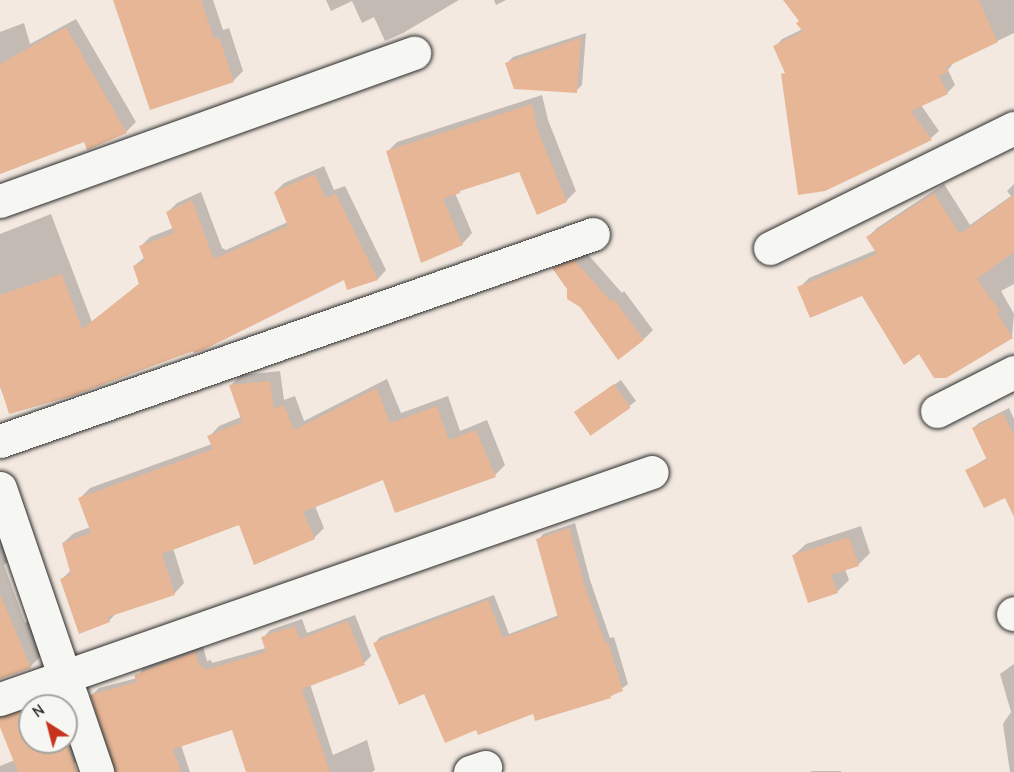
<!DOCTYPE html>
<html>
<head>
<meta charset="utf-8">
<style>
  body { margin:0 }
  #map { position:relative; width:1014px; height:772px; overflow:hidden; background:#f3e9e0; font-family:"Comic Neue",sans-serif }
  div>[style] { position:absolute }
  [style*='--x'] { left:calc(var(--x)*1px); top:calc(var(--y)*1px); width:calc(var(--w)*1px); rotate:calc(var(--a)*1deg) }
  .shadow>* { inset:0; background:#0003; transform-origin:0 0 }
  .building>* { inset:0; background:#e6b696; transform-origin:0 0 }
  .roads { filter:drop-shadow(0 0 2px #2b2b2b) drop-shadow(0 0 2px #2b2b2b) }
  .minor>* { height:33px; margin:-16.5px; padding:0 16.5px; transform-origin:16.5px; border-radius:16.5px; background:#f6f6f2 }
  span { translate:-50% -50%; white-space:nowrap; text-align:center; line-height:1.15; -webkit-text-stroke:4.5px #f6f6f2; paint-order:stroke }
  .north { position:absolute; left:18px; top:694px; width:60px; height:60px; box-sizing:border-box; background:#f6f6f2; border:2px solid #a5a5a2; border-radius:50%; rotate:324deg; font-size:16px; font-weight:700; line-height:24px; text-align:center; color:#2b2b2b }
  .north::after { content:''; display:block; margin:auto; width:21px; height:27px; background:#c8321e; clip-path:polygon(50% 0,100% 100%,50% 72%,0 100%) }
</style>
</head>
<body>
<div id="map">
  <div class="shadow">
    <i style="clip-path:polygon(114px 0,213px 0,223px 30px,229px 28px,243px 71px,233px 81px)"></i>
    <i style="clip-path:polygon(326px 0,459px 0,403px 33px,385px 41px,374px 17px,362px 23px,352px 1px,331px 11px)"></i>
    <i style="clip-path:polygon(494px 0,506px 0,496px 5px)"></i>
    <i style="clip-path:polygon(797px 0,1014px 0,1014px 33px,954px 62px,948px 70px,955px 85px,947px 93px,921px 105px,939px 131px,931px 138px,825px 189px,783px 75px,786px 72px,775px 47px,782px 39px,803px 29px)"></i>
    <i style="clip-path:polygon(76px 19px,136px 122px,126px 132px,85px 140px,0 174px,0 32px,24px 23px,30px 44px)"></i>
    <i style="clip-path:polygon(586px 33px,582px 85px,576px 91px,507px 63px,513px 57px)"></i>
    <i style="clip-path:polygon(542px 95px,548px 120px,576px 191px,566px 201px,520px 170px,463px 188px,455px 193px,472px 233px,463px 243px,422px 261px,387px 152px,397px 142px)"></i>
    <i style="clip-path:polygon(324px 166px,334px 190px,345px 186px,386px 270px,378px 279px,348px 288px,345px 278px,202px 349px,155px 362px,10px 413px,0 387px,0 234px,51px 214px,92px 322px,140px 283px,134px 266px,145px 257px,141px 246px,150px 237px,173px 228px,168px 212px,177px 203px,201px 192px,222px 248px,226px 250px,288px 222px,275px 192px,284px 183px)"></i>
    <i style="clip-path:polygon(944px 184px,970px 225px,1011px 196px,1007px 191px,1014px 184px,1014px 284px,1001px 291px,1014px 314px,1012px 337px,920px 352px,862px 294px,799px 288px,809px 278px,876px 250px,868px 237px,877px 228px)"></i>
    <i style="clip-path:polygon(585px 251px,622px 293px,624px 291px,653px 330px,644px 339px,569px 289px,554px 268px,564px 259px)"></i>
    <i style="clip-path:polygon(280px 371px,284px 400px,295px 396px,304px 421px,387px 379px,401px 413px,448px 396px,460px 431px,487px 420px,505px 465px,495px 475px,384px 478px,315px 506px,324px 528px,314px 538px,240px 523px,173px 548px,184px 583px,174px 594px,117px 612px,109px 621px,61px 580px,71px 570px,63px 543px,74px 533px,91px 527px,80px 498px,90px 488px,212px 444px,209px 437px,219px 426px,241px 417px,231px 385px,241px 375px)"></i>
    <i style="clip-path:polygon(621px 380px,636px 401px,592px 434px,582px 407px)"></i>
    <i style="clip-path:polygon(1009px 408px,1014px 419px,1014px 492px,967px 470px,987px 458px,973px 428px,979px 423px)"></i>
    <i style="clip-path:polygon(575px 523px,590px 580px,610px 638px,614px 637px,628px 684px,610px 697px,534px 712px,477px 728px,424px 692px,375px 643px,380px 637px,494px 595px,509px 634px,559px 615px,538px 540px,543px 534px)"></i>
    <i style="clip-path:polygon(861px 526px,870px 553px,858px 565px,845px 569px,849px 580px,837px 592px,794px 555px,806px 544px)"></i>
    <i style="clip-path:polygon(0 538px,8px 561px,4px 565px,25px 623px,31px 620px,44px 653px,30px 667px,0 676px)"></i>
    <i style="clip-path:polygon(355px 615px,371px 656px,364px 663px,310px 684px,333px 755px,367px 740px,375px 770px,372px 772px,248px 772px,233px 728px,181px 745px,190px 772px,123px 772px,92px 695px,99px 688px,137px 678px,143px 668px,203px 646px,207px 661px,211px 660px,212px 663px,266px 648px,263px 638px,270px 630px,302px 619px,307px 633px)"></i>
    <i style="clip-path:polygon(1014px 664px,1014px 772px,1010px 772px,1003px 724px,1011px 712px,1000px 674px)"></i>
    <i style="clip-path:polygon(51px 698px,52px 702px,60px 700px,62px 706px,30px 706px,30px 742px,66px 742px,66px 718px,80px 757px,67px 772px,0 772px,0 766px,15px 760px,15px 715px,21px 709px)"></i>
    <i style="left:811px;top:771px;width:30px;height:1px"></i>
  </div>
  <div class="building">
    <i style="clip-path:polygon(113px 0,201px 0,214px 39px,219px 37px,234px 82px,150px 110px)"></i>
    <i style="clip-path:polygon(783px 0,979px 0,998px 42px,946px 67px,948px 72px,939px 76px,948px 94px,911px 111px,932px 140px,825px 191px,798px 195px,781px 74px,785px 73px,773px 46px,803px 32px,796px 23px,799px 21px)"></i>
    <i style="clip-path:polygon(66px 27px,127px 133px,87px 150px,84px 142px,0 174px,0 64px)"></i>
    <i style="clip-path:polygon(581px 38px,577px 93px,514px 89px,505px 63px)"></i>
    <i style="clip-path:polygon(532px 104px,538px 131px,567px 202px,537px 215px,519px 172px,460px 191px,460px 193px,443px 199px,463px 245px,421px 263px,386px 151px)"></i>
    <i style="clip-path:polygon(315px 174px,325px 198px,336px 194px,378px 280px,347px 290px,344px 280px,203px 350px,194px 353px,193px 351px,72px 396px,9px 414px,0 385px,0 295px,62px 274px,82px 329px,139px 284px,133px 266px,145px 261px,139px 246px,174px 233px,166px 212px,192px 200px,213px 257px,216px 258px,288px 226px,274px 192px)"></i>
    <i style="clip-path:polygon(934px 193px,960px 234px,1014px 195px,1014px 252px,977px 279px,1000px 311px,997px 313px,1013px 338px,946px 378px,934px 378px,919px 354px,904px 365px,862px 296px,810px 318px,797px 287px,877px 254px,866px 237px)"></i>
    <i style="clip-path:polygon(574px 260px,611px 301px,614px 299px,644px 340px,618px 360px,580px 307px,567px 299px,567px 289px,552px 268px)"></i>
    <i style="clip-path:polygon(270px 381px,274px 409px,284px 405px,294px 430px,377px 388px,390px 423px,437px 406px,449px 440px,476px 430px,496px 477px,395px 513px,383px 480px,303px 512px,315px 539px,254px 565px,239px 525px,162px 554px,175px 595px,108px 617px,110px 622px,79px 634px,60px 579px,71px 575px,62px 543px,91px 533px,78px 498px,213px 449px,207px 436px,242px 422px,229px 385px)"></i>
    <i style="left:614px;top:384px;width:29px;height:49px;rotate:55deg"></i>
    <i style="clip-path:polygon(1003px 413px,1014px 436px,1014px 517px,1005px 498px,984px 508px,965px 470px,987px 460px,972px 428px)"></i>
    <i style="clip-path:polygon(569px 528px,585px 587px,605px 643px,608px 642px,623px 691px,610px 696px,611px 698px,535px 721px,533px 714px,478px 735px,476px 730px,445px 743px,424px 694px,399px 705px,373px 643px,488px 600px,503px 638px,558px 618px,536px 539px)"></i>
    <i style="clip-path:polygon(849px 537px,859px 566px,831px 575px,838px 593px,808px 603px,792px 555px)"></i>
    <i style="clip-path:polygon(0 594px,31px 668px,0 679px)"></i>
    <i style="clip-path:polygon(348px 621px,365px 665px,302px 689px,330px 772px,246px 772px,232px 730px,173px 749px,181px 772px,115px 772px,90px 695px,137px 682px,134px 675px,195px 652px,200px 667px,204px 666px,205px 670px,266px 652px,261px 637px,295px 626px,300px 639px)"></i>
    <i style="clip-path:polygon(30px 708px,30px 742px,66px 742px,66px 739px,77px 772px,18px 772px,0 727px,0 717px)"></i>
  </div>
  <div class="roads">
    <div class="minor">
      <i style="--x:0;--y:201;--w:440;--a:-19.7"></i>
      <i style="--x:770;--y:248;--w:272;--a:-26.2"></i>
      <i style="--x:937;--y:411;--w:86;--a:-26.9"></i>
      <i style="--x:0;--y:441;--w:628;--a:-19.24"></i>
      <i style="--x:0;--y:488;--w:300;--a:71.1"></i>
      <i style="--x:1013;--y:614;--w:1;--a:-45"></i>
      <i style="--x:0;--y:699;--w:690;--a:-19.2"></i>
      <i style="--x:470;--y:772;--w:16;--a:-18"></i>
    </div>
  </div>
  <div class="north">N</div>
</div>
</body>
</html>
